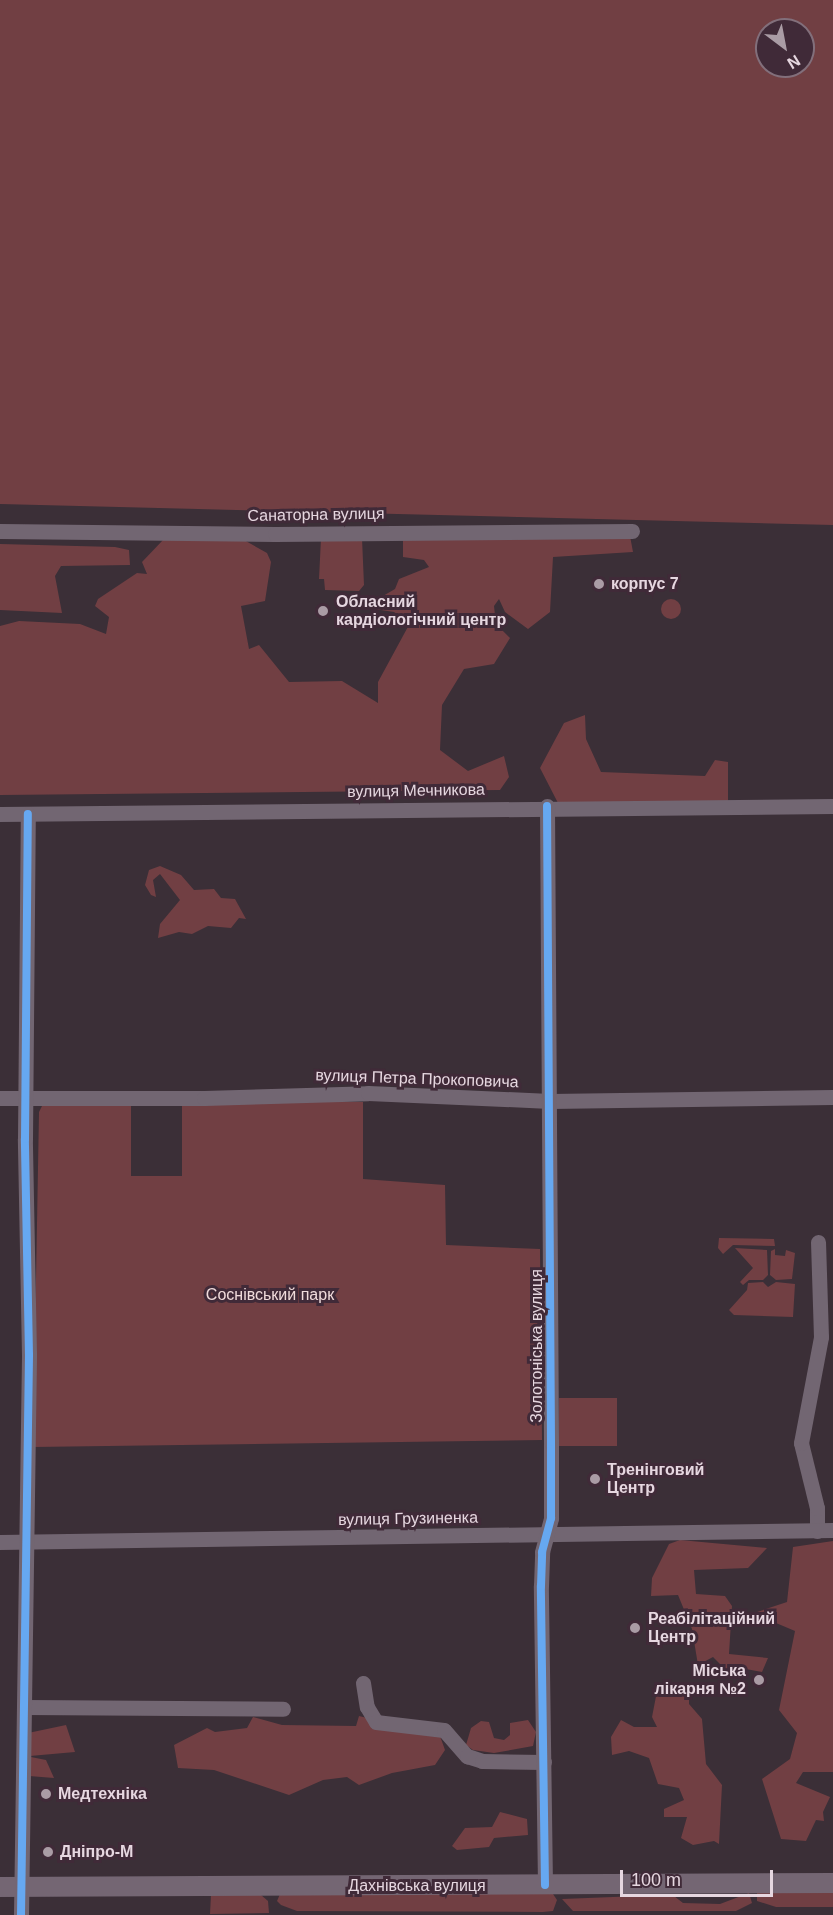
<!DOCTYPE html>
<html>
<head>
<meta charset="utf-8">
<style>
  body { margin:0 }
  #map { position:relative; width:833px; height:1915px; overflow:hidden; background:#3b2f37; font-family:Helvetica,sans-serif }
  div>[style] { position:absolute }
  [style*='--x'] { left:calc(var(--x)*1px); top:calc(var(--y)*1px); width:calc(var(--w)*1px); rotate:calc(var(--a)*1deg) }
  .green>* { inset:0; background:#713f43; transform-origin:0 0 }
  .round { border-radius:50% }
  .minor>* { height:15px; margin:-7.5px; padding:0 7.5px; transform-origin:7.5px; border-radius:7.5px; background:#726672 }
  .major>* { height:20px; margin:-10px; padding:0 10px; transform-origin:10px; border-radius:10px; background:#746673 }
  .cycleway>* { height:8px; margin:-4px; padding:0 4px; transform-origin:4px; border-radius:4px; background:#66a8f1 }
  .dots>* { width:16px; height:16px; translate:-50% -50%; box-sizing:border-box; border:3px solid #402a38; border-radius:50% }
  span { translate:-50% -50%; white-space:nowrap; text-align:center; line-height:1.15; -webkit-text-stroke:6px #402a38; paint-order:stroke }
  .street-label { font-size:16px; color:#e6d7e0 }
  .poi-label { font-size:16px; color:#e6d7e0; font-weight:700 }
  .left { translate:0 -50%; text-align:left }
  .right { translate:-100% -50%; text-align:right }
  .park-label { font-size:16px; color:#f0dbdb }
  .north { position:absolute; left:755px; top:18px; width:60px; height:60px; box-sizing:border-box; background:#402a38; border:2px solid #826f7b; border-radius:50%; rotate:148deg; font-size:16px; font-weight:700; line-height:24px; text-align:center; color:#e6d7e0 }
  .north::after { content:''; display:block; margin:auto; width:21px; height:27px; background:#aa9ca5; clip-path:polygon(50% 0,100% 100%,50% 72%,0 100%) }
  .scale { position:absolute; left:620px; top:1870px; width:153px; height:27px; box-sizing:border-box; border:3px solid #e6d7e0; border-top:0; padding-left:8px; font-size:18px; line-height:21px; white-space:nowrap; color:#e6d7e0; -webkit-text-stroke:4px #402a38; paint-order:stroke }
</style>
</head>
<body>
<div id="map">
  <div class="green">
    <i style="clip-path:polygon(evenodd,0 0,833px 0,833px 525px,0 504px,0 0,767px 30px,803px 30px,803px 66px,767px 66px,767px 30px)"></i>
    <i style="clip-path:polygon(630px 536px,633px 552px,553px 557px,550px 612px,528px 629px,505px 612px,499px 599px,494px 606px,496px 624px,510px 638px,494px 664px,464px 669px,442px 705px,440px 750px,468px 771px,504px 756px,509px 777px,500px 790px,0 795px,0 626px,19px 621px,80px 624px,106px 634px,109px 617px,95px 606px,98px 599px,137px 573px,147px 574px,142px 562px,163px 540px,244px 540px,267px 553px,271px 562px,265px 601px,241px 606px,249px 649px,259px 645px,289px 682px,342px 681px,378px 703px,378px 682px,410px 623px,394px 612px,374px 609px,376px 600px,395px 589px,399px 579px,429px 567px,424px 560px,403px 557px,403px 538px)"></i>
    <i style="clip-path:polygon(321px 538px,362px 538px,364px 585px,359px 591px,325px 590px,324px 579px,319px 579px)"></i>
    <i style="clip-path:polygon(0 544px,115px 547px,129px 550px,130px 565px,61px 566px,55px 576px,62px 613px,0 610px)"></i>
    <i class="round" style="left:661px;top:599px;width:20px;height:20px"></i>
    <i style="clip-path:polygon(585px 715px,586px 739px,601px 772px,705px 776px,715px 760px,728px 762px,728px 804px,558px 803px,540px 768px,564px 723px)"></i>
    <i style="clip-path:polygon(160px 866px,181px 875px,194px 890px,214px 889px,221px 898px,235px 899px,246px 919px,239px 918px,231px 928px,208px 926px,192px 934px,179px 932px,158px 938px,160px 924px,180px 900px,160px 874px,153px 880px,156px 897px,151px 895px,145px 885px,149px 870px)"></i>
    <i style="clip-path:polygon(182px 1100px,363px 1102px,363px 1179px,445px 1185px,446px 1245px,540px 1249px,542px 1440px,33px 1447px,39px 1112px,43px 1104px,131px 1101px,131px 1176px,182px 1176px)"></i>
    <i style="clip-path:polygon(719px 1238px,774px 1239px,775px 1246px,733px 1245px,723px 1254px,718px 1248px)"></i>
    <i style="clip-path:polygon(735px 1248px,767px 1250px,768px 1275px,763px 1280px,749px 1280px,743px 1285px,740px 1282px,753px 1268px)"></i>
    <i style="clip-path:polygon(775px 1249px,775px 1255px,785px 1256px,786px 1250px,795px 1253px,792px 1279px,776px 1280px,770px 1275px,771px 1251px)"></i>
    <i style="clip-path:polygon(763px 1282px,768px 1287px,776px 1282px,795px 1284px,793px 1317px,734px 1315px,729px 1310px,747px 1290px,748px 1283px)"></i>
    <i style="left:559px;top:1398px;width:58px;height:48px"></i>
    <i style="clip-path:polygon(680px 1540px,767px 1548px,748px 1568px,694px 1570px,696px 1594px,725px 1596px,732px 1606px,729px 1654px,768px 1658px,762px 1672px,735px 1667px,725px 1669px,713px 1657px,698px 1665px,692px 1629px,678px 1595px,651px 1596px,652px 1578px,669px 1544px)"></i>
    <i style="clip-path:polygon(833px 1541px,833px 1772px,803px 1772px,796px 1783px,830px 1797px,823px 1812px,824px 1821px,816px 1820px,806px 1841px,781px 1839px,762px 1779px,790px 1759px,797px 1733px,779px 1710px,795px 1631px,776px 1623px,736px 1619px,787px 1602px,793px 1547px)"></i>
    <i style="clip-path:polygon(679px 1683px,689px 1690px,689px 1704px,702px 1719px,706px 1764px,722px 1785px,719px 1844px,714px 1841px,693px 1845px,681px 1838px,687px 1817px,664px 1817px,664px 1809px,684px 1800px,679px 1788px,658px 1784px,649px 1758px,629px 1751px,612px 1755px,611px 1737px,621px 1720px,634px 1727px,657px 1727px,652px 1717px,658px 1686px)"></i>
    <i style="clip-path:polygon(359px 1716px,440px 1736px,445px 1750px,435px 1765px,392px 1773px,359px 1785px,347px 1777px,323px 1780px,289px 1795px,214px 1770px,178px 1768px,174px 1745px,207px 1728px,215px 1732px,247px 1728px,253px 1717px,282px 1725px,356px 1726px)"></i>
    <i style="clip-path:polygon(528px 1720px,536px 1732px,533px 1746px,494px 1753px,473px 1750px,466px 1745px,471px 1728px,481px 1721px,489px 1722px,494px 1738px,504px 1740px,510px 1735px,510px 1723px)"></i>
    <i style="clip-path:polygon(66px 1725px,75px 1752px,30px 1756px,28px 1733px)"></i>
    <i style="clip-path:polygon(31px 1757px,46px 1760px,54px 1778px,29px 1776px)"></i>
    <i style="clip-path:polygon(500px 1812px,527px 1819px,528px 1835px,494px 1838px,489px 1847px,457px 1850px,452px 1846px,465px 1828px,492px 1827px)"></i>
    <i style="clip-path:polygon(833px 1891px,833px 1907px,776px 1907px,757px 1901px,757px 1892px)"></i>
    <i style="clip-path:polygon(749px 1893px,752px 1903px,736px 1911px,573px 1911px,562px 1899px,664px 1895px,674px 1896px,683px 1903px,720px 1904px)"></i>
    <i style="clip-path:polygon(280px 1894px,553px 1894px,557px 1900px,553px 1911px,543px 1912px,297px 1911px,281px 1905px,277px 1901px)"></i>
    <i style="clip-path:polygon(211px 1895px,261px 1895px,268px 1901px,269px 1913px,210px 1914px)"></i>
  </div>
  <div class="minor">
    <i style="--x:0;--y:531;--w:275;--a:0.6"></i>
    <i style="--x:275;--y:534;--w:357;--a:-0.5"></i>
    <i style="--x:0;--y:814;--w:833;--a:-0.55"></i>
    <i style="--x:0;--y:1098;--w:204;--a:0"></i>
    <i style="--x:204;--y:1098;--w:164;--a:-1.7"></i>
    <i style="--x:368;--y:1093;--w:182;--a:2.5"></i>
    <i style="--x:550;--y:1101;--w:283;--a:-0.8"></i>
    <i style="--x:817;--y:1531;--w:23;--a:-90"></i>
    <i style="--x:817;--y:1508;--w:67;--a:-103.8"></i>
    <i style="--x:801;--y:1443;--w:108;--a:-79.3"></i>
    <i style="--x:821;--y:1337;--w:95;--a:-91.8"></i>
    <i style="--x:0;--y:1542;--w:833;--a:-0.83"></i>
    <i style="--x:363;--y:1683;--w:24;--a:81"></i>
    <i style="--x:367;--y:1707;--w:17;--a:59"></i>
    <i style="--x:376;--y:1722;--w:68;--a:6.7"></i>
    <i style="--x:444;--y:1730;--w:35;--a:49"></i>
    <i style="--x:467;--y:1756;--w:16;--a:18"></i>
    <i style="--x:482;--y:1761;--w:62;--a:0.9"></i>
    <i style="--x:24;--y:1707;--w:259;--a:0.4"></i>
    <i style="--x:545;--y:1885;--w:299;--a:-90.8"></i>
    <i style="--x:541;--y:1586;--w:34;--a:-88"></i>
    <i style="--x:542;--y:1552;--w:35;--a:-75"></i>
    <i style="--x:551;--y:1518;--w:76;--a:-90"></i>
    <i style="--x:551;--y:1442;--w:636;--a:-90.36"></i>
    <i style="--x:21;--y:1915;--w:560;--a:-89.18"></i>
    <i style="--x:29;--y:1355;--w:216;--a:-91.1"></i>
    <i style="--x:25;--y:1139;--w:325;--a:-89.5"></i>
  </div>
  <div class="major">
    <i style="--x:0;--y:1887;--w:833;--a:-0.28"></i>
  </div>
  <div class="cycleway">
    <i style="--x:545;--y:1885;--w:299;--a:-90.8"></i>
    <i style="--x:541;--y:1586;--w:34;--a:-88"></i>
    <i style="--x:542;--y:1552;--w:35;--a:-75"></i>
    <i style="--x:551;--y:1518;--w:76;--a:-90"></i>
    <i style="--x:551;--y:1442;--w:636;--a:-90.36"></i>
    <i style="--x:21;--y:1915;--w:560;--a:-89.18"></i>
    <i style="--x:29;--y:1355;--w:216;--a:-91.1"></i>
    <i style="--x:25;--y:1139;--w:325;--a:-89.5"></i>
  </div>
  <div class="dots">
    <i style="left:599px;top:584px;background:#aa9ca5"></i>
    <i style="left:323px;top:611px;background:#aa9ca5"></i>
    <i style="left:595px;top:1479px;background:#aa9ca5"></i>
    <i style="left:635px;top:1628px;background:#aa9ca5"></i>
    <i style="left:759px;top:1680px;background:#aa9ca5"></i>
    <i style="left:46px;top:1794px;background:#aa9ca5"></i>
    <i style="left:48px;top:1852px;background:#aa9ca5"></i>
  </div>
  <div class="street-label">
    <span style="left:316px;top:515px;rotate:-1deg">Санаторна вулиця</span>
    <span style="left:416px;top:791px;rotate:-1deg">вулиця Мечникова</span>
    <span style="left:417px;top:1079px;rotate:2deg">вулиця Петра Прокоповича</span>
    <span style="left:537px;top:1346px;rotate:-90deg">Золотоніська вулиця</span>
    <span style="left:408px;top:1519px;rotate:-1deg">вулиця Грузиненка</span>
    <span style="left:417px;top:1886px">Дахнівська вулиця</span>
  </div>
  <div class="poi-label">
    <span class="left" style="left:611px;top:584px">корпус 7</span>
    <span class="left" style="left:336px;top:611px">Обласний<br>кардіологічний центр</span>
    <span class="left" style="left:607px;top:1479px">Тренінговий<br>Центр</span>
    <span class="left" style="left:648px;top:1628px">Реабілітаційний<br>Центр</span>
    <span class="right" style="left:746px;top:1680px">Міська<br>лікарня №2</span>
    <span class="left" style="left:58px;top:1794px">Медтехніка</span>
    <span class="left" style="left:60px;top:1852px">Дніпро-М</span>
  </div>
  <div class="park-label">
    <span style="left:270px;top:1295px">Соснівський парк</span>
  </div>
  <div class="north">N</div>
  <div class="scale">100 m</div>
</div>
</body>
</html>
